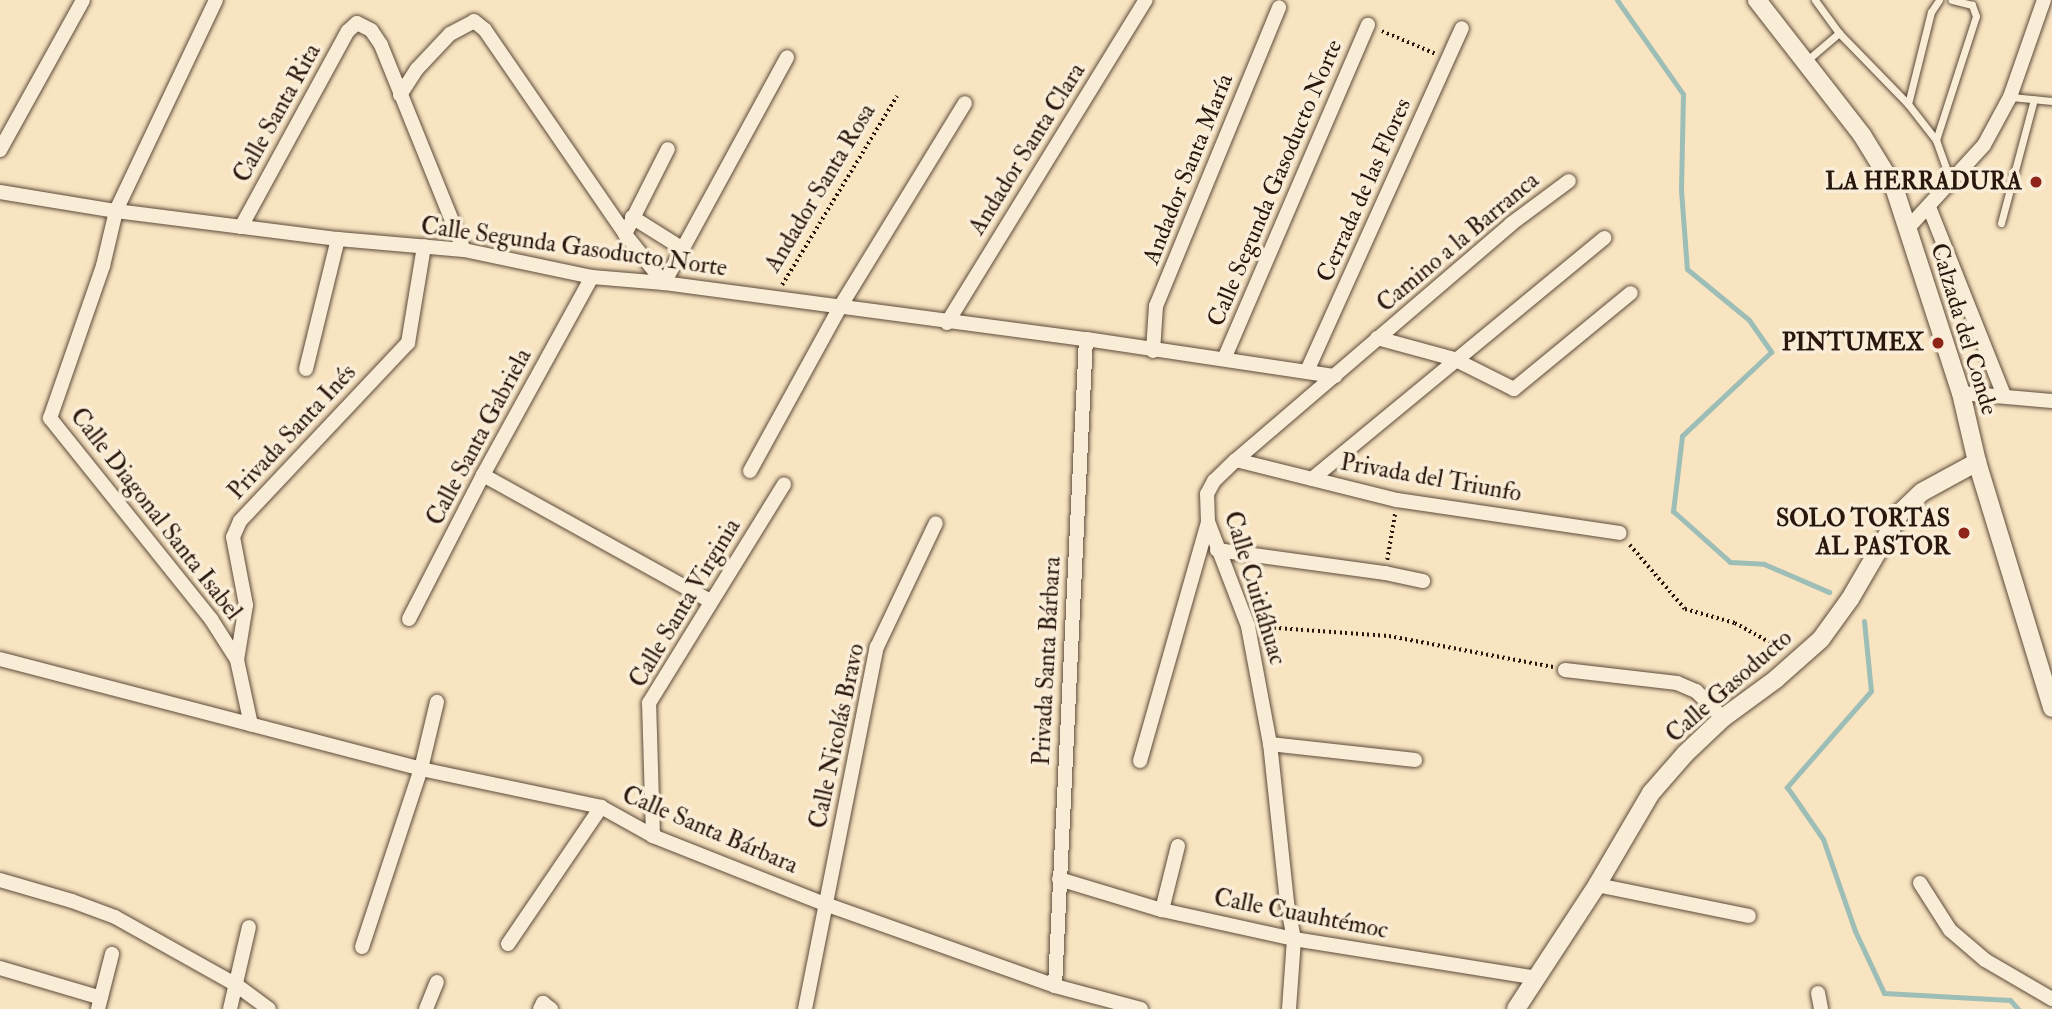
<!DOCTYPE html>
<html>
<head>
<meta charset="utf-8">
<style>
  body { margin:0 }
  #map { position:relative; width:2052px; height:1009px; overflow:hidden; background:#f8e4c1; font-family:"IM FELL Double Pica",serif }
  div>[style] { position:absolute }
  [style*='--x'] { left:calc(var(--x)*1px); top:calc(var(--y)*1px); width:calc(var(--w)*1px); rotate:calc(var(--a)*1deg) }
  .stream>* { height:5px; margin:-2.5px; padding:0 2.5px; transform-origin:2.5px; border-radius:2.5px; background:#9dbeb6 }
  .path>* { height:3.5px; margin-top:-1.75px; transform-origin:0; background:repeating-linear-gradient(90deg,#29160d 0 2px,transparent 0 5.5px) }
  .roads { filter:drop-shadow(0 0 2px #5d4a3a) drop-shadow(0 0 2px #5d4a3a) }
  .service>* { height:7px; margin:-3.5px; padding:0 3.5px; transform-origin:3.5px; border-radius:3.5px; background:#faedd7 }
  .minor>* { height:14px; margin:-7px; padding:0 7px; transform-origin:7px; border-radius:7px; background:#faedd7 }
  .tertiary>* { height:18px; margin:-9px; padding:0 9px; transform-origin:9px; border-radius:9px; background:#faedd7 }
  .dots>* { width:19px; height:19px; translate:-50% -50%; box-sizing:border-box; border:4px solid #faedd7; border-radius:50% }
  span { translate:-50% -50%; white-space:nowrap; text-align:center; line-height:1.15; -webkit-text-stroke:7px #faedd7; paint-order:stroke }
  .street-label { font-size:24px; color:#29160d }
  .poi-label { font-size:24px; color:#29160d; font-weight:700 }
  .right { translate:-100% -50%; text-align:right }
</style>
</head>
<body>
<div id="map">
  <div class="stream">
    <i style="--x:1617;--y:0;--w:115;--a:54.9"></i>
    <i style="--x:1683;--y:94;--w:96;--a:91.2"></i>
    <i style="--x:1681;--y:190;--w:79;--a:85.7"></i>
    <i style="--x:1687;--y:269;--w:80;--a:39.4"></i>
    <i style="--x:1749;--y:320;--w:39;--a:55"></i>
    <i style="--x:1771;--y:352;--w:122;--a:136.7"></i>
    <i style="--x:1682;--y:436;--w:76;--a:96.8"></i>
    <i style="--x:1673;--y:511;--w:76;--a:41.8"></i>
    <i style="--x:1730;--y:562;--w:34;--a:3"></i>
    <i style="--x:1764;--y:564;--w:71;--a:23.3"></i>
    <i style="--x:1864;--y:621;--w:70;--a:84.3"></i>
    <i style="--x:1871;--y:691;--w:128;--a:131.2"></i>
    <i style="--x:1787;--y:787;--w:63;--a:55.3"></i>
    <i style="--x:1823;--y:839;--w:97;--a:70.8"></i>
    <i style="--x:1855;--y:931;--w:68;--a:64.9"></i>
    <i style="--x:1884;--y:993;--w:126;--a:3.2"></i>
    <i style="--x:2010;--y:1000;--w:12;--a:48"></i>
  </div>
  <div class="path">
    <i style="--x:1382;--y:31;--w:59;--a:23.1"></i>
    <i style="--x:782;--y:285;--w:221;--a:-58.7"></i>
    <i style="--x:1630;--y:545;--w:84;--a:49.3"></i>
    <i style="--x:1685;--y:609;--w:52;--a:15.6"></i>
    <i style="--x:1735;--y:623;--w:56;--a:28.9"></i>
    <i style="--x:1387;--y:560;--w:48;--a:-80.3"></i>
    <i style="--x:1263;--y:627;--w:126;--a:4.1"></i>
    <i style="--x:1389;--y:636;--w:167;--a:10.7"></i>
  </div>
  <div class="roads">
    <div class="service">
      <i style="--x:1815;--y:0;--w:41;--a:54"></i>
      <i style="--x:1839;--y:33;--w:99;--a:45.8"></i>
      <i style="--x:1908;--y:104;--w:46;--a:52.1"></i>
      <i style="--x:1936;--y:140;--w:45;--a:70.3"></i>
      <i style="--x:1805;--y:62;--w:45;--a:-40.5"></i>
      <i style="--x:2011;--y:97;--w:41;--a:5.6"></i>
      <i style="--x:1908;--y:104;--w:95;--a:-76"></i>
      <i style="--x:1931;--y:12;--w:14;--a:-56"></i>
      <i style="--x:1936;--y:140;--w:130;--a:-72.1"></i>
      <i style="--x:1976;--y:16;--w:12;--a:-110"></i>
      <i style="--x:1972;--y:5;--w:21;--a:-166"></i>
      <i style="--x:2001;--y:223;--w:128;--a:-75.1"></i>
    </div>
    <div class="minor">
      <i style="--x:216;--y:0;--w:233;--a:115.4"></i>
      <i style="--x:116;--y:211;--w:57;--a:103.3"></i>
      <i style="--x:103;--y:266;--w:161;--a:109.2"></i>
      <i style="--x:50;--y:418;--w:258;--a:51.3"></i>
      <i style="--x:211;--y:619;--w:49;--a:57.6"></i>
      <i style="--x:237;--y:660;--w:66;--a:77.8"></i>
      <i style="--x:400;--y:95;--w:31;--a:-57"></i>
      <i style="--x:417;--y:69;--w:48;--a:-46.7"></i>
      <i style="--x:450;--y:34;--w:27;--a:-28"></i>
      <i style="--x:474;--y:21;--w:14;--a:39"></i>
      <i style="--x:485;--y:30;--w:247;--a:55.5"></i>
      <i style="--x:625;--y:234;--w:63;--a:51.5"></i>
      <i style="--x:664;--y:283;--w:257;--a:-61.4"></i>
      <i style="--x:0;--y:150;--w:171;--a:-61"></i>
      <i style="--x:0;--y:192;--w:118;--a:9.3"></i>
      <i style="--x:116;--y:211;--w:224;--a:7.2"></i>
      <i style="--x:338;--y:239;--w:126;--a:5"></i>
      <i style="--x:464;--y:250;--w:131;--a:11.9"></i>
      <i style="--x:592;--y:277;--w:72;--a:4.8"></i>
      <i style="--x:664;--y:283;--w:426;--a:7.6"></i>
      <i style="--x:1086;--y:339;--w:252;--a:8.5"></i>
      <i style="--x:1929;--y:207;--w:202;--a:68.3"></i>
      <i style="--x:632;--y:217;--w:60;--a:32.1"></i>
      <i style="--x:241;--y:227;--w:223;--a:-61.4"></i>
      <i style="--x:348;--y:31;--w:12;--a:-42"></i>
      <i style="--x:357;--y:23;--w:16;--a:27"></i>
      <i style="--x:371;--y:30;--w:18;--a:56"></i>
      <i style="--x:381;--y:45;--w:221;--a:68"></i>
      <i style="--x:1907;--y:229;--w:114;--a:-47.5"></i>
      <i style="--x:1984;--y:145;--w:55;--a:-61.6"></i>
      <i style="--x:2010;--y:97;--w:103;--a:-70.7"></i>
      <i style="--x:625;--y:234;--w:95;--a:-63.2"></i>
      <i style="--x:947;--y:323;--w:379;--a:-58.4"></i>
      <i style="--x:1377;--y:338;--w:80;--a:15.3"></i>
      <i style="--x:1454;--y:359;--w:67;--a:26.6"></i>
      <i style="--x:1514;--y:389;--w:151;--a:-39.4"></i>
      <i style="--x:1153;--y:351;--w:45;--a:-86.2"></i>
      <i style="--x:1156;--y:306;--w:323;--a:-67.6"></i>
      <i style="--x:1224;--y:359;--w:364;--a:-66.7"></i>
      <i style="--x:306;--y:369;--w:134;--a:-76.2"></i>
      <i style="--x:1307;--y:371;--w:376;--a:-65.7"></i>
      <i style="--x:1961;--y:393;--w:91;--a:5"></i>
      <i style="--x:1236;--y:460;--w:166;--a:14"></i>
      <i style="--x:1397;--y:500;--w:225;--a:8.4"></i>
      <i style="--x:750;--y:471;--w:187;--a:-61.2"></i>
      <i style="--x:840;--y:307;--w:239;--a:-58.5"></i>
      <i style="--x:483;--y:475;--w:260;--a:29"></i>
      <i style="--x:1312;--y:479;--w:379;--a:-39.5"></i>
      <i style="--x:1217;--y:550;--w:170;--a:7.8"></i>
      <i style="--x:1385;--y:573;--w:39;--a:12"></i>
      <i style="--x:409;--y:619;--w:162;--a:-62.8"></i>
      <i style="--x:483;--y:475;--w:226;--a:-61.2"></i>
      <i style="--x:0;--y:659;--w:435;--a:14.6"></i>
      <i style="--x:421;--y:769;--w:184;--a:11.9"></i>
      <i style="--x:601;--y:807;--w:60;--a:29.1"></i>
      <i style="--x:653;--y:836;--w:185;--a:21.6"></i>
      <i style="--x:825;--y:904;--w:244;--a:19.6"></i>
      <i style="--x:1055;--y:986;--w:89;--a:15"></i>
      <i style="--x:237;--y:660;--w:56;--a:-80.7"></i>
      <i style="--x:246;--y:605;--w:69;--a:-100.8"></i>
      <i style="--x:233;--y:537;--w:17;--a:-66"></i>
      <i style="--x:240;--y:521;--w:245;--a:-46.7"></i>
      <i style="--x:408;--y:343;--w:98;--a:-80.6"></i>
      <i style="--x:1565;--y:670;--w:113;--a:6.6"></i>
      <i style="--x:1677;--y:683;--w:21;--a:23"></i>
      <i style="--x:1696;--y:691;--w:38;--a:45"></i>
      <i style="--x:1270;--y:744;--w:146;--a:6.3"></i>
      <i style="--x:1140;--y:761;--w:248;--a:-74.1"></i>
      <i style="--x:653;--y:836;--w:133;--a:-91.7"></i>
      <i style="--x:649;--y:703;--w:257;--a:-58.3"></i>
      <i style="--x:1059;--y:879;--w:108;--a:16.8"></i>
      <i style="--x:1162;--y:910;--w:135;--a:12.4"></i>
      <i style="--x:1294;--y:939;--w:246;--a:9.1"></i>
      <i style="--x:0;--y:880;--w:75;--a:16.3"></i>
      <i style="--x:72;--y:901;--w:46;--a:20.4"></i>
      <i style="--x:115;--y:917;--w:137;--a:29.2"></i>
      <i style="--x:235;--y:984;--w:42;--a:36.3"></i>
      <i style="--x:1920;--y:883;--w:56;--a:57.4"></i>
      <i style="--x:1950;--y:930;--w:46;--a:40.6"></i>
      <i style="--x:1985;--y:960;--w:78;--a:30.2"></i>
      <i style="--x:1597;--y:885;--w:155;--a:11.5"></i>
      <i style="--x:1162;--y:910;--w:66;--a:-76"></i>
      <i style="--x:508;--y:944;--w:166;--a:-55.8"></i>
      <i style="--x:362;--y:947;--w:188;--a:-71.7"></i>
      <i style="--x:421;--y:769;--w:69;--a:-76.6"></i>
      <i style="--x:0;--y:968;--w:105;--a:16.5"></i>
      <i style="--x:1055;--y:986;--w:648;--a:-87.26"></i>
      <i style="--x:1818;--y:993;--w:16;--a:79"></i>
      <i style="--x:98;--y:1009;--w:57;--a:-75.7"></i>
      <i style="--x:230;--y:1009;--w:84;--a:-77"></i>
      <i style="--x:426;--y:1009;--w:29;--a:-68"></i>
      <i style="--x:540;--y:1009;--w:7;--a:-63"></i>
      <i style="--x:543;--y:1003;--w:10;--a:37"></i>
      <i style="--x:805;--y:1009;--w:369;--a:-78.8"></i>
      <i style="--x:877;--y:647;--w:137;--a:-64.6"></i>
      <i style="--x:1289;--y:1009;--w:70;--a:-85.9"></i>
      <i style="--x:1294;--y:939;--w:38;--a:-101"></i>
      <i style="--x:1287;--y:902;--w:159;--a:-96.1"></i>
      <i style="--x:1270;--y:744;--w:120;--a:-100.6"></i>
      <i style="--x:1248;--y:626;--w:111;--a:-111"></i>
      <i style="--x:1208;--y:522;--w:28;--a:-92"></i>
      <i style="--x:1207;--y:494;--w:15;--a:-62"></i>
      <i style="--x:1214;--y:481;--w:30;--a:-44"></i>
      <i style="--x:1236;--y:460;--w:362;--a:-40.6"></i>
      <i style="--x:1511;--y:224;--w:72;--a:-36.6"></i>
    </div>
    <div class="tertiary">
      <i style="--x:1757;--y:0;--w:171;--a:52.1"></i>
      <i style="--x:1862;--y:135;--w:61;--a:58.4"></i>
      <i style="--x:1894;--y:187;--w:217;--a:72"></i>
      <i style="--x:1961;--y:393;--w:71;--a:76.9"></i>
      <i style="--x:1977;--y:462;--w:257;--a:73"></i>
      <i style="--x:1516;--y:1009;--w:148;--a:-56.8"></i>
      <i style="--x:1597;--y:885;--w:107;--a:-59.6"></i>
      <i style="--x:1651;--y:793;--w:52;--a:-48.9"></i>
      <i style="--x:1685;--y:754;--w:52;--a:-43.5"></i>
      <i style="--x:1723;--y:718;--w:66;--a:-36.3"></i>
      <i style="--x:1776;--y:679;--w:60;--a:-41.6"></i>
      <i style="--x:1821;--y:639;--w:49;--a:-54.1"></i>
      <i style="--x:1850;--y:599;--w:99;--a:-59.8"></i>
      <i style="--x:1900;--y:513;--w:30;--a:-44"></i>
      <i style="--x:1922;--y:492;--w:63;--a:-28.6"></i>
    </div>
  </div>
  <div class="dots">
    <i style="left:2036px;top:182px;background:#8f2418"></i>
    <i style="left:1938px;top:343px;background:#8f2418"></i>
    <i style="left:1964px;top:533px;background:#8f2418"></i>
  </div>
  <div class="street-label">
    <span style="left:277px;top:113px;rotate:-61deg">Calle Santa Rita</span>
    <span style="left:1027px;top:149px;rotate:-58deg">Andador Santa Clara</span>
    <span style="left:1188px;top:169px;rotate:-68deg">Andador Santa María</span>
    <span style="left:1275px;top:183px;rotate:-67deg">Calle Segunda Gasoducto Norte</span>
    <span style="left:820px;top:188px;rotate:-59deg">Andador Santa Rosa</span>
    <span style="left:1364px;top:190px;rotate:-66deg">Cerrada de las Flores</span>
    <span style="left:1458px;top:242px;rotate:-40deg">Camino a la Barranca</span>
    <span style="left:574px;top:247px;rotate:8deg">Calle Segunda Gasoducto Norte</span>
    <span style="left:1964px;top:329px;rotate:73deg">Calzada del Conde</span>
    <span style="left:292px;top:432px;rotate:-47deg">Privada Santa Inés</span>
    <span style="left:479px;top:437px;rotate:-62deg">Calle Santa Gabriela</span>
    <span style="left:1431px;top:478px;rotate:10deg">Privada del Triunfo</span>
    <span style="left:156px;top:514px;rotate:52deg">Calle Diagonal Santa Isabel</span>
    <span style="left:1255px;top:588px;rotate:73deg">Calle Cuitláhuac</span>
    <span style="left:685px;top:603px;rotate:-59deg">Calle Santa Virginia</span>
    <span style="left:1047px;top:661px;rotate:-87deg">Privada Santa Bárbara</span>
    <span style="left:1729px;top:686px;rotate:-41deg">Calle Gasoducto</span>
    <span style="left:837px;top:736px;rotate:-78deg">Calle Nicolás Bravo</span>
    <span style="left:710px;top:830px;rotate:23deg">Calle Santa Bárbara</span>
    <span style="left:1301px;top:914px;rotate:11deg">Calle Cuauhtémoc</span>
  </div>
  <div class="poi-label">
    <span class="right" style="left:2022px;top:182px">LA HERRADURA</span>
    <span class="right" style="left:1924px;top:343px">PINTUMEX</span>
    <span class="right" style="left:1950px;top:533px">SOLO TORTAS<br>AL PASTOR</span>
  </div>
</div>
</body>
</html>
